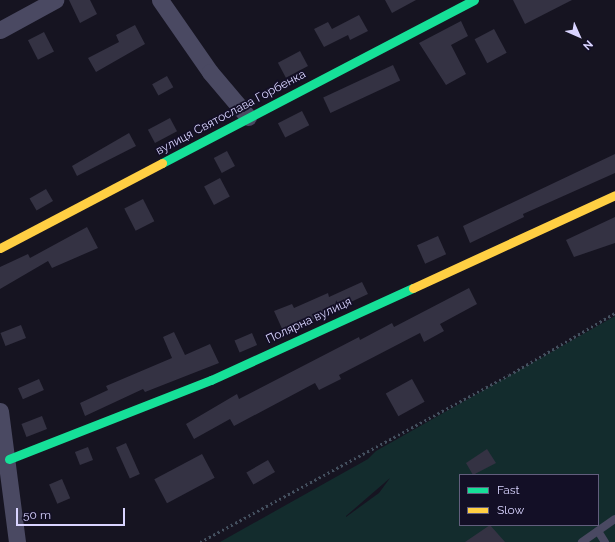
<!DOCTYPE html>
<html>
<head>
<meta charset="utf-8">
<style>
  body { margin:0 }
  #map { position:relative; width:615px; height:542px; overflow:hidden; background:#161421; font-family:Raleway,sans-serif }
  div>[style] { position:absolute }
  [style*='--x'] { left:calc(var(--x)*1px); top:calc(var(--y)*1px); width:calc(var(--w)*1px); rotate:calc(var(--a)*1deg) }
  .green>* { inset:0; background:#132c2d }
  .building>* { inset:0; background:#343243; transform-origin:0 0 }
  .path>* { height:2.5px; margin-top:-1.25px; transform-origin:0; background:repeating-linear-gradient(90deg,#44505f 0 2px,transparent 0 5px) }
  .lane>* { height:8px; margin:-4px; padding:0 4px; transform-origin:4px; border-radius:4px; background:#4a4962 }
  .street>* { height:17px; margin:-8.5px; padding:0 8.5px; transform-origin:8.5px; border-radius:8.5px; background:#4a4962 }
  .fast>* { height:9px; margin:-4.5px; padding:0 4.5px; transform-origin:4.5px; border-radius:4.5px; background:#16e098 }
  .slow>* { height:9px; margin:-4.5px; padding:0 4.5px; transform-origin:4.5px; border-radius:4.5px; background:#ffcf43 }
  span { translate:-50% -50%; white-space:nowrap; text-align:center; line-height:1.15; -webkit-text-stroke:3.5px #130f26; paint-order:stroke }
  .street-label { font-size:12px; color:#d9d4ff }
  .legend { position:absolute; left:459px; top:474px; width:140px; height:52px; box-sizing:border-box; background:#130f26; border:1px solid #625e7d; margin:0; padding:5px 7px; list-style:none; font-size:12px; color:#d9d4ff }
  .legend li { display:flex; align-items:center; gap:8px; height:20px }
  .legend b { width:20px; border:1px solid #625e7d }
  .north { position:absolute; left:559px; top:16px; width:40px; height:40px; -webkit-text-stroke:3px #130f26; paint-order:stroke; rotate:135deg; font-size:11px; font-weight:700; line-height:16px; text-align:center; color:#d9d4ff }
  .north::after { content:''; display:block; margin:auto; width:14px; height:18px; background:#d9d4ff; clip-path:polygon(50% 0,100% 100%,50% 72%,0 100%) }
  .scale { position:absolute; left:16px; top:508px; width:109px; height:18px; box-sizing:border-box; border:2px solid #d9d4ff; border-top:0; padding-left:5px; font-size:12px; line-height:14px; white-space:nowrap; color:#d9d4ff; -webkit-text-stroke:3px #130f26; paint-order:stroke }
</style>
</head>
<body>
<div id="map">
  <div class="green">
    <i style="clip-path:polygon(evenodd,615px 316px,615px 542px,220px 542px,368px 459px,376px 451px,615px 316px,460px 475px,598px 475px,598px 525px,460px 525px,460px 475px,615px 316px,390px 478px,379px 493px,346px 517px,346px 516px,390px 478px)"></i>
  </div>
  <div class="building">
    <i style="clip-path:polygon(69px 0,90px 0,97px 14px,80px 23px)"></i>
    <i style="clip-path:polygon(385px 0,416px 0,392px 13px)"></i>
    <i style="clip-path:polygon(513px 0,572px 0,525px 24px)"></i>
    <i style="clip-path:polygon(359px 15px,368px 31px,350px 40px,348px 35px,324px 47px,314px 29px,328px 22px,332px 29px)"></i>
    <i style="clip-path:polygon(461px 21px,468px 36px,451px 45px,466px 74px,446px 85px,419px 43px)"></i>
    <i style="clip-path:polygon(135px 25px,145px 44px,96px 72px,88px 58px,119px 42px,116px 35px)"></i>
    <i style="left:494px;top:29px;width:27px;height:22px;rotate:62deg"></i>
    <i style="left:44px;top:32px;width:22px;height:18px;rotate:63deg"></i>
    <i style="left:300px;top:51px;width:17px;height:25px;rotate:62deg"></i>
    <i style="left:393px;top:65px;width:17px;height:77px;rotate:65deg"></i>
    <i style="left:167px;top:76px;width:13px;height:17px;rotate:61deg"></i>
    <i style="left:302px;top:111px;width:16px;height:27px;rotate:63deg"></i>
    <i style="left:170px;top:118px;width:15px;height:25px;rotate:62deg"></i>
    <i style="clip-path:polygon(129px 133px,136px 146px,77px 176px,72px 166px)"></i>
    <i style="left:227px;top:151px;width:17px;height:15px;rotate:62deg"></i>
    <i style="clip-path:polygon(615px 154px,615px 173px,523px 214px,524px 217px,470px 243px,463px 226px)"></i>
    <i style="left:220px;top:178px;width:21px;height:18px;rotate:62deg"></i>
    <i style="left:46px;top:189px;width:14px;height:19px;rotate:60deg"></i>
    <i style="left:143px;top:199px;width:25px;height:21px;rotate:63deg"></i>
    <i style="clip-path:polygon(615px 217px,615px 243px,574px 257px,566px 240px)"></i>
    <i style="clip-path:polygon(87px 227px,98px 248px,52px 268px,48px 261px,0 289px,0 267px,28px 254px,30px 258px)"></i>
    <i style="left:438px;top:236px;width:20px;height:23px;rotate:66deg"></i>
    <i style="clip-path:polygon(362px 282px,368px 294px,284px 333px,274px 311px,292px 304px,294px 308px,328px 293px,329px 297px)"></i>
    <i style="clip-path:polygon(469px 288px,477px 304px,440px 324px,444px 331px,424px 342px,420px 333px,339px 375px,341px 379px,319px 390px,315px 383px,234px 426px,230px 419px,194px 439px,186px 424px,237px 394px,239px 399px,359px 337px,360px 340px,392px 323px,394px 327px)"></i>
    <i style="left:21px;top:325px;width:14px;height:22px;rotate:69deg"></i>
    <i style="clip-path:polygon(174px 332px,185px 355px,210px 344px,219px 363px,145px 392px,143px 389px,85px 416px,80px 403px,108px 390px,106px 386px,172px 358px,163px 337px)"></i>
    <i style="left:252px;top:333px;width:13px;height:19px;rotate:67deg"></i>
    <i style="left:39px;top:379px;width:12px;height:23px;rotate:66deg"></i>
    <i style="left:412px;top:379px;width:26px;height:30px;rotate:61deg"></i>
    <i style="left:42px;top:416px;width:14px;height:22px;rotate:69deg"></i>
    <i style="left:126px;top:443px;width:34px;height:11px;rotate:66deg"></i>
    <i style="left:88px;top:447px;width:14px;height:14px;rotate:69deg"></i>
    <i style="clip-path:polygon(487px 449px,496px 463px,473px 475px,466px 463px)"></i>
    <i style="left:202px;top:454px;width:27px;height:54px;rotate:62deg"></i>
    <i style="left:268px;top:460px;width:14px;height:25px;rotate:60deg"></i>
    <i style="left:62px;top:479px;width:21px;height:14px;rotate:67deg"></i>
    <i style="clip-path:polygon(490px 525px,505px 542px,465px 542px)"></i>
  </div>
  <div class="path">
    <i style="--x:200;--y:542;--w:351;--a:-28.4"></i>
    <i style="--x:509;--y:375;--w:123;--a:-30.3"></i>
  </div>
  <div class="lane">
    <i style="--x:598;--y:531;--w:13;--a:58"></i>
    <i style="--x:582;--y:542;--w:40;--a:-34.9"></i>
  </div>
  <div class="street">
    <i style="--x:160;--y:0;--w:88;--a:55.2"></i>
    <i style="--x:210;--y:72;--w:59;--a:49.8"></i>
    <i style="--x:0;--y:30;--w:63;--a:-28.6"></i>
    <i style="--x:0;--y:411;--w:132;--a:82.6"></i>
  </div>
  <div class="fast">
    <i style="--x:162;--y:163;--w:352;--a:-27.6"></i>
    <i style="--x:9;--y:459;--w:217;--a:-21.4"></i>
    <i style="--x:211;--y:380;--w:222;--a:-24.5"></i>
  </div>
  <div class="slow">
    <i style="--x:0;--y:248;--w:183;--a:-27.7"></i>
    <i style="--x:413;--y:288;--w:222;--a:-24.7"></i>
  </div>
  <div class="street-label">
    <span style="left:231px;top:113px;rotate:-28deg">вулиця Святослава Горбенка</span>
    <span style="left:309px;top:321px;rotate:-25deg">Полярна вулиця</span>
  </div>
  <ul class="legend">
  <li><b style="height:5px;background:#16e098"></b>Fast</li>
  <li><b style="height:5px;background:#ffcf43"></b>Slow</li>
  </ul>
  <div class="north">N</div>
  <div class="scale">50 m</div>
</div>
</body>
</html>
